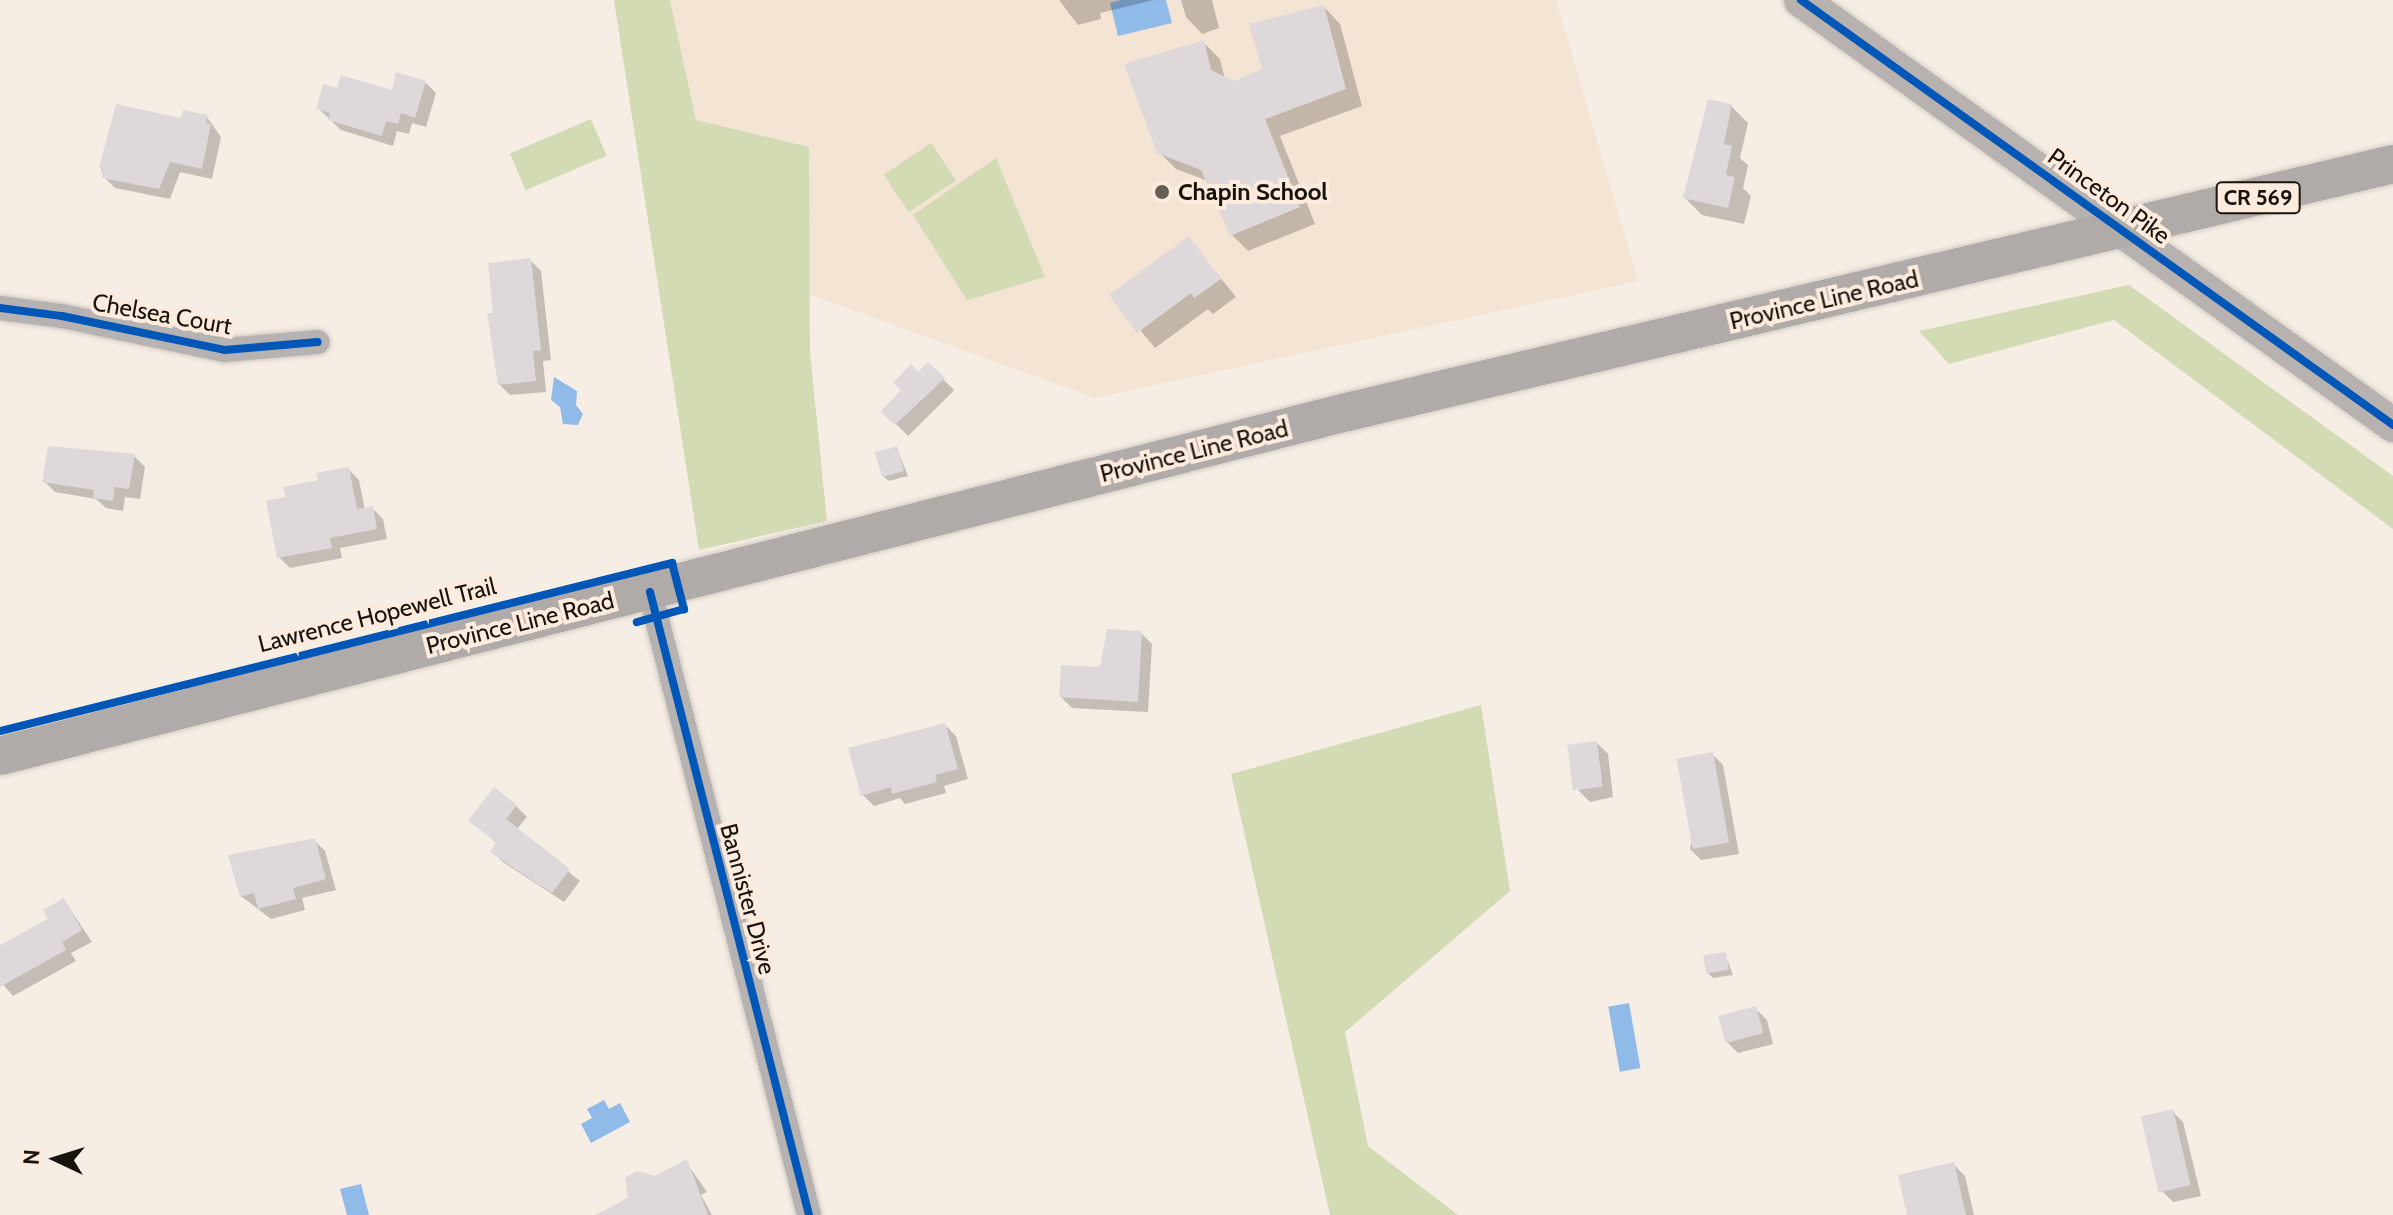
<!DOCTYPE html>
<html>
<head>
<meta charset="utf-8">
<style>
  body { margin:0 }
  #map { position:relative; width:2393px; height:1215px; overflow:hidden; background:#f6ede4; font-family:Cabin,sans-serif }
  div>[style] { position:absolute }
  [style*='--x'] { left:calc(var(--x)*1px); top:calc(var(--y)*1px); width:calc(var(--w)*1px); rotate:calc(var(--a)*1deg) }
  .built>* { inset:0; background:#f4e4d4 }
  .green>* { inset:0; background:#d2dbb4; transform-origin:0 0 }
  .water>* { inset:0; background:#90bbe9; transform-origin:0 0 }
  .shadow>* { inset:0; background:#0003; transform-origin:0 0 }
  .building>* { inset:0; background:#dfd8db; transform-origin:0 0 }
  .roads { filter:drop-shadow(0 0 2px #d1cac3) drop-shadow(0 0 2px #d1cac3) }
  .street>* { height:24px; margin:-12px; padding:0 12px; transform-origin:12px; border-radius:12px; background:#b6b2b1 }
  .secondary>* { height:34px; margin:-17px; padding:0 17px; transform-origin:17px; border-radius:17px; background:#b7b1af }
  .primary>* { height:38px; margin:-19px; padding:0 19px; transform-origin:19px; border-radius:19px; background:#b0aaa8 }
  .cycleway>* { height:8px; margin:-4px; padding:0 4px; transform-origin:4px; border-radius:4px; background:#0057b8 }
  .dots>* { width:22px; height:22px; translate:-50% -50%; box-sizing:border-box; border:4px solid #fdecdd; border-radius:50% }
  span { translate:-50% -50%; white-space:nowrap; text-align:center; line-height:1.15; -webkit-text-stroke:8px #fdecdd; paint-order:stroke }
  .shield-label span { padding:2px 6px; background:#fdecdd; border:2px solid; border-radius:6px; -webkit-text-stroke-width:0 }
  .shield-label { font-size:22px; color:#18130d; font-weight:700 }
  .poi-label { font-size:24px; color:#18130d; font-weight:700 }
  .left { translate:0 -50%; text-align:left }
  .street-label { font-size:24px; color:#18130d }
  .north { position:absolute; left:16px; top:1119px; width:80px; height:80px; -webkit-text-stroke:6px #fdecdd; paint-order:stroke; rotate:274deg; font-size:22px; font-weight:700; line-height:32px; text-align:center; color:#18130d }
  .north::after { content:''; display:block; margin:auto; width:28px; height:36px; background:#18130d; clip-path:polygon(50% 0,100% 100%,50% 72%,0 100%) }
</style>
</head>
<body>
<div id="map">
  <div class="built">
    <i style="clip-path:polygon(670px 0,1556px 0,1638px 281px,1095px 398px,728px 265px)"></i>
  </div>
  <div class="green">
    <i style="clip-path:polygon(614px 0,670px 0,696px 120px,809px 147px,810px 352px,827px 521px,699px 550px)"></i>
    <i style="left:591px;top:119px;width:40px;height:88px;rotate:67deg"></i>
    <i style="left:931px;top:143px;width:45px;height:57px;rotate:56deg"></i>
    <i style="clip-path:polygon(996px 158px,1045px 277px,967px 300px,913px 215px)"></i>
    <i style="clip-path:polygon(2129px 285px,2393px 476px,2393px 529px,2114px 320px,1949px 364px,1919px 331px)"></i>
    <i style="clip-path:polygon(1481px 705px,1510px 891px,1345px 1032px,1368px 1146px,1458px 1215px,1330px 1215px,1231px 774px)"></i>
  </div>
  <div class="water">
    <i style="clip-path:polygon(1121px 0,1166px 0,1172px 23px,1118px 36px,1110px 3px)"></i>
    <i style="clip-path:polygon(554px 377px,577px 391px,576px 405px,583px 414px,578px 425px,563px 424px,560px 407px,551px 400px)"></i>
    <i style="left:1629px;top:1003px;width:66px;height:21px;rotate:80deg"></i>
    <i style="clip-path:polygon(604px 1100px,609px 1109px,620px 1103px,630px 1122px,591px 1143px,581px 1124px,592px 1118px,587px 1109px)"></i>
    <i style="clip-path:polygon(361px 1184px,369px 1215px,347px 1215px,340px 1189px)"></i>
  </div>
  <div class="shadow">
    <i style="clip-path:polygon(1059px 0,1154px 0,1100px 13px,1101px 19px,1078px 25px)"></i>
    <i style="clip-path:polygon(1181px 0,1212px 0,1219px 28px,1202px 34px,1186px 17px)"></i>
    <i style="clip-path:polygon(1324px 7px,1340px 24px,1362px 106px,1280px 136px,1315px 224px,1248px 251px,1232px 235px,1208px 181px,1176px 169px,1159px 152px,1203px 42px,1220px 59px,1225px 79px,1234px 83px,1264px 70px)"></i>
    <i style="clip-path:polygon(425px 82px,436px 93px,426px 127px,412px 123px,409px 134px,397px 131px,393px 146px,341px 130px,318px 108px,339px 90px,393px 92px)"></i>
    <i style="clip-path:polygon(1731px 106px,1748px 123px,1740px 158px,1748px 165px,1743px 188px,1751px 196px,1744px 224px,1702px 215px,1685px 198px)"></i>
    <i style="clip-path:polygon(207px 117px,221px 137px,212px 179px,180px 172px,170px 199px,115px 188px,104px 177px,101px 168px,183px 121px)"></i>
    <i style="clip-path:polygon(1189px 239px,1236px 297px,1213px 314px,1208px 309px,1155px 348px,1112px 296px)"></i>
    <i style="clip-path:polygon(530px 260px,541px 271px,551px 360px,543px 361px,546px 392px,510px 395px,499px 384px,496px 314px)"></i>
    <i style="left:928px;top:364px;width:37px;height:65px;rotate:45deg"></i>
    <i style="clip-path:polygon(897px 448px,908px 476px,889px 481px,884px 477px)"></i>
    <i style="clip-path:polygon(134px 456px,145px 467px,140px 499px,125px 497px,123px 511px,106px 508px,96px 499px,55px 492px,44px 481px)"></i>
    <i style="clip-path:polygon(348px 469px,359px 480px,365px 510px,372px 508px,383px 519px,387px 539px,340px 548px,342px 558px,290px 568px,279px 557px,288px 499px)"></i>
    <i style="clip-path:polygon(1141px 633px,1152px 644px,1148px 712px,1072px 708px,1061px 697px)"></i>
    <i style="clip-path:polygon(945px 725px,956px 736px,968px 779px,944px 786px,946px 793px,905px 804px,900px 798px,874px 806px,863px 795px)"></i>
    <i style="clip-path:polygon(1597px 743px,1608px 754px,1613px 797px,1590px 802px,1579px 791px)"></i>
    <i style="clip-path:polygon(1712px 754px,1723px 765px,1739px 854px,1701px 860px,1690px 849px)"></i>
    <i style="clip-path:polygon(516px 806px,527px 817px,516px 830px,580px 881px,564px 902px,503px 862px,492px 851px,498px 844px,471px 821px)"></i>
    <i style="clip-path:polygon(314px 840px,325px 851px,336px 890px,302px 898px,305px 910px,271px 919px,241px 896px,231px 856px)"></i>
    <i style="clip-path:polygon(64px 900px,92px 942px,71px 953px,76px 961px,13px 996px,0 981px,0 948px,51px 919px)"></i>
    <i style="clip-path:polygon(1725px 954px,1733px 975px,1713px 978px,1708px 973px)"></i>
    <i style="clip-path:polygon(1756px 1009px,1767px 1020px,1773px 1044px,1738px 1053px,1727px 1042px)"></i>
    <i style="clip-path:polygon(2172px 1111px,2183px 1122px,2201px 1196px,2173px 1202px,2162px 1191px)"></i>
    <i style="clip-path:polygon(686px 1162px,707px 1192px,701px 1195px,712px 1215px,600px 1215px)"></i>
    <i style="clip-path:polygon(1954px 1165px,1965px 1176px,1974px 1215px,1909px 1215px)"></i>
  </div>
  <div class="building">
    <i style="clip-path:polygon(1324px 5px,1346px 89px,1265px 119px,1300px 207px,1230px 236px,1201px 170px,1157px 153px,1124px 64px,1204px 40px,1211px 70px,1234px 81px,1262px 69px,1249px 24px)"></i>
    <i style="clip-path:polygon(396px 72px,426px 81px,415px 118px,401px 113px,398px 124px,386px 121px,382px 136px,328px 120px,330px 113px,316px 109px,323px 84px,337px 88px,341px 75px,392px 90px)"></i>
    <i style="clip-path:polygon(1708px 99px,1732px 104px,1724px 144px,1732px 146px,1726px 175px,1735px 177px,1728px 208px,1683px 198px)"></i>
    <i style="clip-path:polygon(116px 104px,181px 118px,183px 110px,208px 115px,206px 123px,211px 124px,202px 169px,170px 162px,159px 189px,102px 178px,103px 169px,99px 168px)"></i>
    <i style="clip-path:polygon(1189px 236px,1221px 279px,1194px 298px,1191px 293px,1137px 333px,1109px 295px)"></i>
    <i style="clip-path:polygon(531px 258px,541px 350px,533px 351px,536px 381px,498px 385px,487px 313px,493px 313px,488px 263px)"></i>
    <i style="clip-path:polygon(928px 362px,945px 378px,895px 425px,881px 412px,901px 390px,893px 383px,911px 364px,918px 372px)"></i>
    <i style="clip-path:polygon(48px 446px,135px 454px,129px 489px,115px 487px,113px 501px,93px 498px,94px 490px,42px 482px)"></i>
    <i style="left:897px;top:446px;width:26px;height:23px;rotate:74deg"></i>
    <i style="clip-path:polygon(349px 467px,357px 509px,373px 506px,377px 529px,330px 538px,332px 548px,277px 558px,266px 501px,286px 497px,283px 487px,318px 480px,316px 473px)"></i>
    <i style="clip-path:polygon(1107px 629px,1142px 631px,1138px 702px,1059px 697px,1061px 665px,1100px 667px)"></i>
    <i style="clip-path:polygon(945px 723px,958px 769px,935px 775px,937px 782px,892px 794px,891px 787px,861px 796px,848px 748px)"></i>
    <i style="left:1597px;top:741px;width:46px;height:30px;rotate:83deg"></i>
    <i style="left:1713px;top:752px;width:92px;height:37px;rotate:80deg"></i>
    <i style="clip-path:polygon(494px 787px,517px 805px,506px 819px,570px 869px,552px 893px,490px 852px,496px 842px,468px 821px)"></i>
    <i style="clip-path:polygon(315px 838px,326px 879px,293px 888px,296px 899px,258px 909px,254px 893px,240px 897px,228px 855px)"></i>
    <i style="clip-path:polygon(64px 898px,82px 930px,62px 942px,66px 950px,0 987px,0 945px,48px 919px,43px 910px)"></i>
    <i style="left:1726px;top:952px;width:18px;height:23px;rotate:81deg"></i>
    <i style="left:1756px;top:1006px;width:28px;height:39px;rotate:75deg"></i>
    <i style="left:2173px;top:1109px;width:78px;height:33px;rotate:77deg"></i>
    <i style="clip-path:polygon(687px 1159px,708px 1215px,595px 1215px,628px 1198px,625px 1178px,637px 1171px,655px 1176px)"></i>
    <i style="clip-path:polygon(1954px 1162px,1966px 1215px,1907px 1215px,1898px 1175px)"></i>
  </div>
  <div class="roads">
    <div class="street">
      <i style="--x:0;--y:308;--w:63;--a:7.4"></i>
      <i style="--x:62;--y:316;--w:167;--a:11.8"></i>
      <i style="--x:225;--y:350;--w:93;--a:-4.9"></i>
      <i style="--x:650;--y:592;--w:643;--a:75.68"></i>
    </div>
    <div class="secondary">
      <i style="--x:1801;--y:0;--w:729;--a:35.67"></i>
    </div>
    <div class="primary">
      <i style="--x:0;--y:756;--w:1382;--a:-14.33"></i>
      <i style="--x:1339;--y:414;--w:1083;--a:-13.34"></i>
    </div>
  </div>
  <div class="cycleway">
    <i style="--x:1801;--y:0;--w:729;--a:35.67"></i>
    <i style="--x:0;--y:308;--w:63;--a:7.4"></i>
    <i style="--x:62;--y:316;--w:167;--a:11.8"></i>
    <i style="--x:225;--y:350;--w:93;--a:-4.9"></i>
    <i style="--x:650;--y:592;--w:643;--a:75.68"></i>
    <i style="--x:0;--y:731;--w:693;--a:-14.04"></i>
    <i style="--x:672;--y:563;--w:48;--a:75.4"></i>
    <i style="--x:684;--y:609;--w:49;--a:164.5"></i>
  </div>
  <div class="dots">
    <i style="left:1162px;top:192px;background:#665f58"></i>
  </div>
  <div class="shield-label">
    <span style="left:2258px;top:198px">CR 569</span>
  </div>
  <div class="poi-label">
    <span class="left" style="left:1178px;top:192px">Chapin School</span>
  </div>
  <div class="street-label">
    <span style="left:2109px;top:196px;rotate:36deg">Princeton Pike</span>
    <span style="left:1824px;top:300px;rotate:-13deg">Province Line Road</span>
    <span style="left:162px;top:314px;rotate:10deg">Chelsea Court</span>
    <span style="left:1194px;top:451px;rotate:-14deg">Province Line Road</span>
    <span style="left:377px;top:615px;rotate:-14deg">Lawrence Hopewell Trail</span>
    <span style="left:520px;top:623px;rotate:-14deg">Province Line Road</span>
    <span style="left:748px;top:899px;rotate:75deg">Bannister Drive</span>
  </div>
  <div class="north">N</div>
</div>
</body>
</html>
